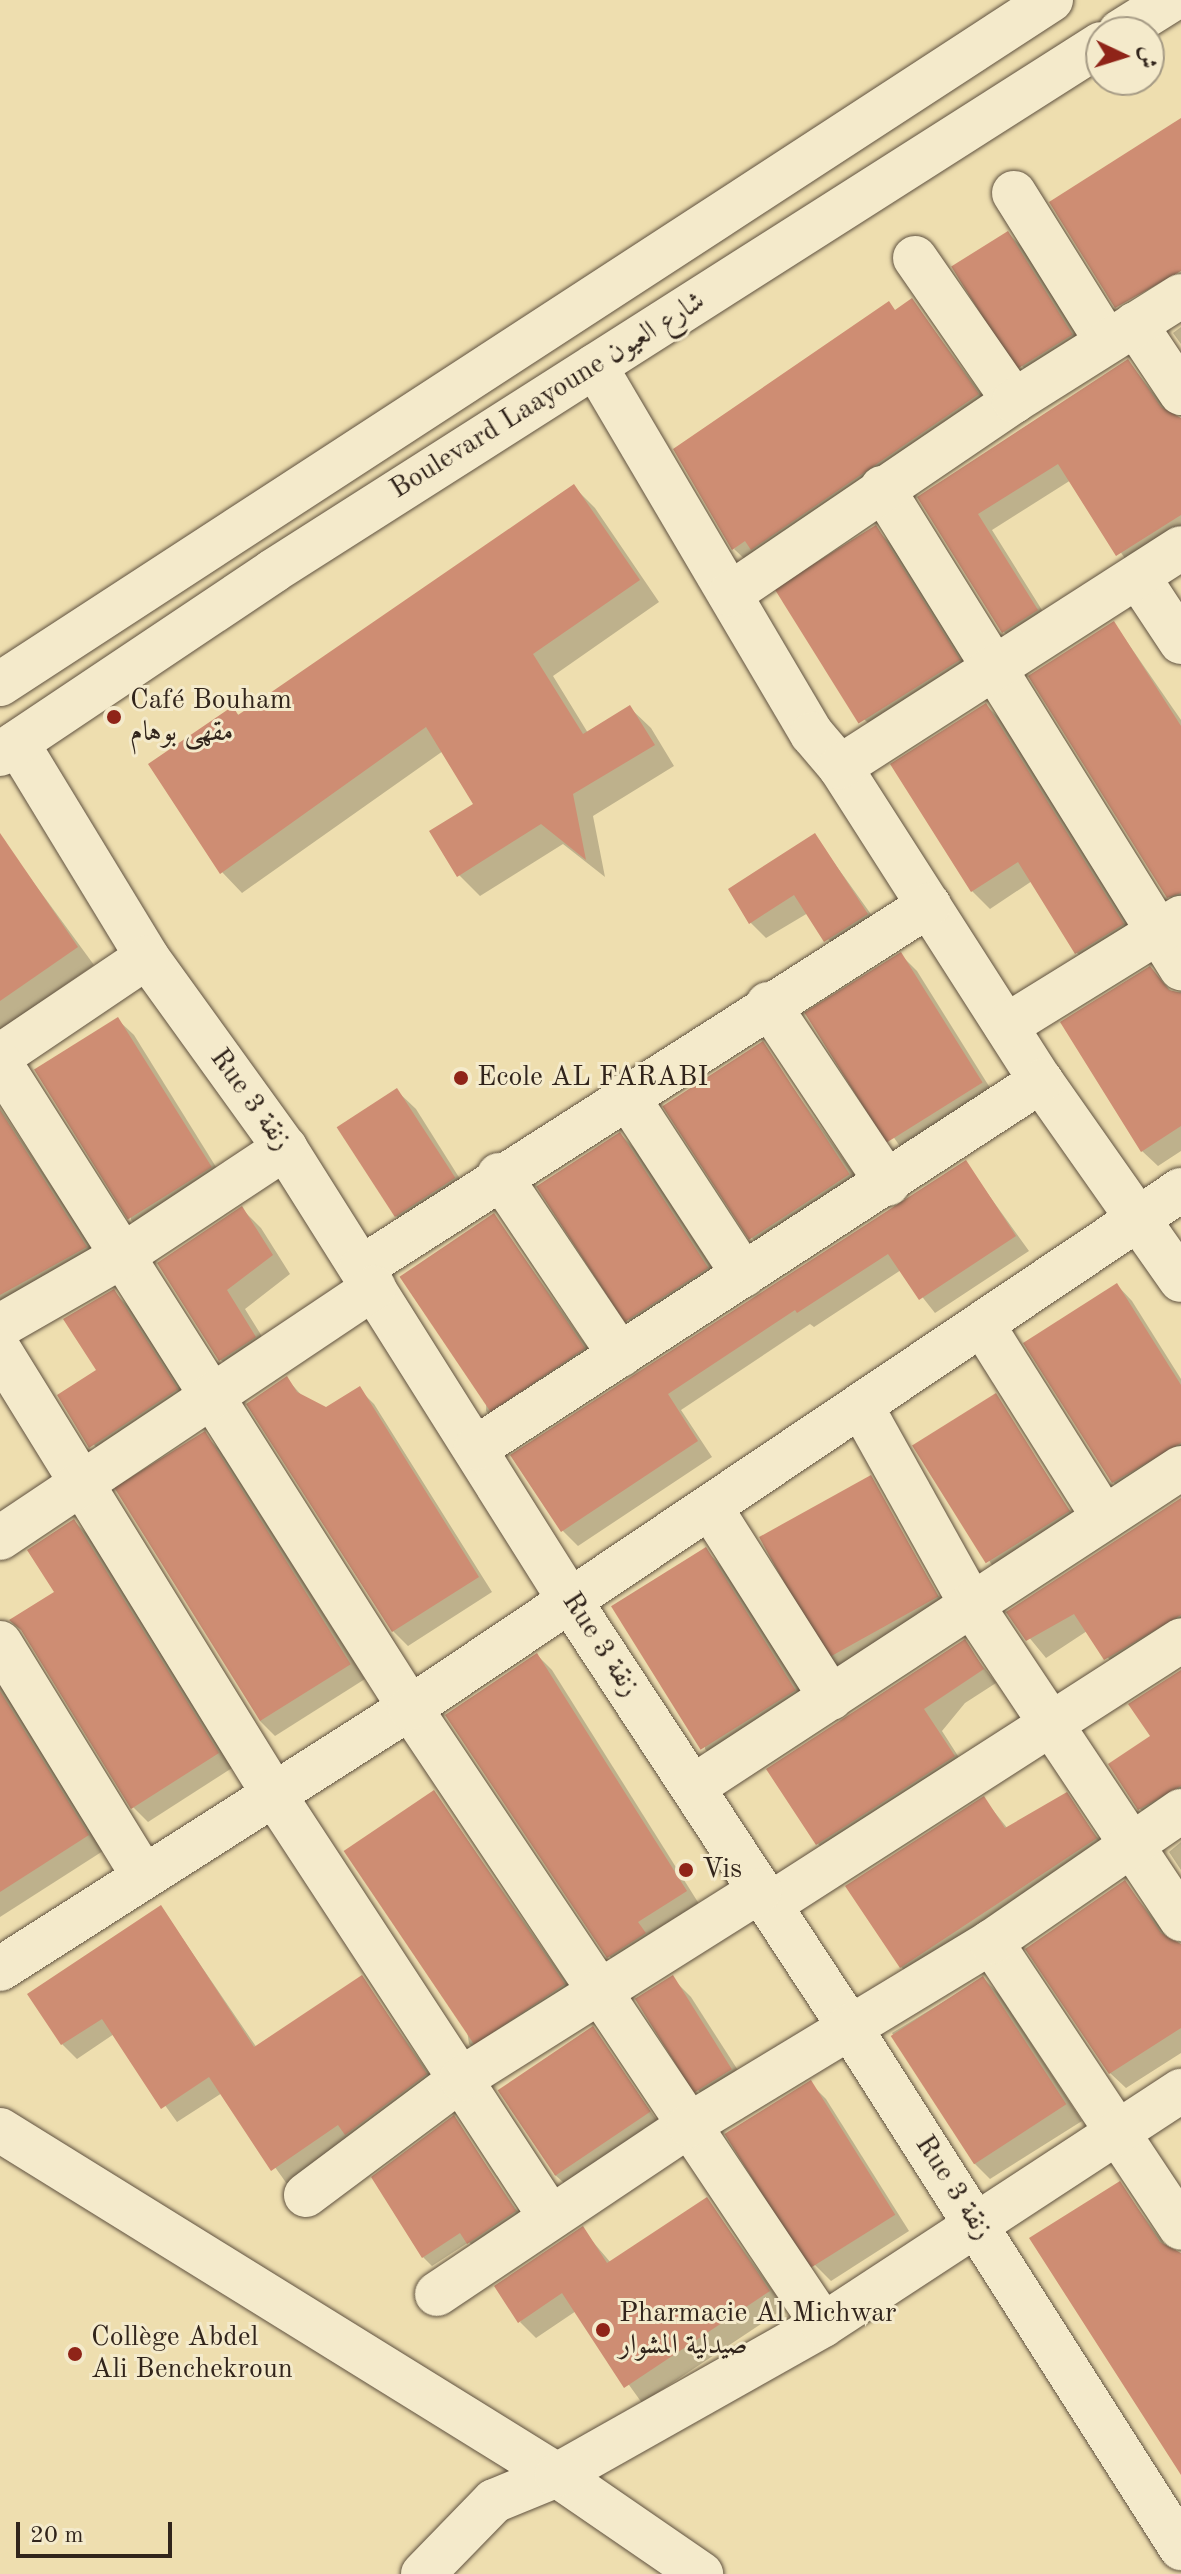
<!DOCTYPE html>
<html>
<head>
<meta charset="utf-8">
<style>
  body { margin:0 }
  #map { position:relative; width:1181px; height:2574px; overflow:hidden; background:#eedeaf; font-family:"Old Standard TT",Amiri,serif }
  div>[style] { position:absolute }
  [style*='--x'] { left:calc(var(--x)*1px); top:calc(var(--y)*1px); width:calc(var(--w)*1px); rotate:calc(var(--a)*1deg) }
  .shadow>* { inset:0; background:#0003; transform-origin:0 0 }
  .building>* { inset:0; background:#ce8d73; transform-origin:0 0 }
  .roads { filter:drop-shadow(0 0 2px #605240) drop-shadow(0 0 2px #605240) }
  .minor>* { height:44px; margin:-22px; padding:0 22px; transform-origin:22px; border-radius:22px; background:#f4eacb }
  .tertiary>* { height:44px; margin:-22px; padding:0 22px; transform-origin:22px; border-radius:22px; background:#f4eacb }
  .dots>* { width:22px; height:22px; translate:-50% -50%; box-sizing:border-box; border:4px solid #f4eacb; border-radius:50% }
  span { translate:-50% -50%; white-space:nowrap; text-align:center; line-height:1.15; -webkit-text-stroke:6px #f4eacb; paint-order:stroke }
  .street-label { font-size:28px; color:#31241b }
  .poi-label { font-size:28px; color:#31241b }
  .left { translate:0 -50%; text-align:left }
  .north { position:absolute; left:1085px; top:16px; width:80px; height:80px; box-sizing:border-box; background:#f4eacb; border:2px solid #a69b85; border-radius:50%; rotate:94deg; font-size:22px; font-weight:700; line-height:32px; text-align:center; color:#31241b }
  .north::after { content:''; display:block; margin:auto; width:28px; height:36px; background:#8f2418; clip-path:polygon(50% 0,100% 100%,50% 72%,0 100%) }
  .scale { position:absolute; left:16px; top:2522px; width:156px; height:36px; box-sizing:border-box; border:4px solid #31241b; border-top:0; padding-left:10px; font-size:24px; line-height:28px; white-space:nowrap; color:#31241b; -webkit-text-stroke:6px #f4eacb; paint-order:stroke }
</style>
</head>
<body>
<div id="map">
  <div class="shadow">
    <i style="clip-path:polygon(1008px 233px,1027px 252px,1090px 354px,1041px 385px,1022px 366px)"></i>
    <i style="clip-path:polygon(912px 300px,996px 414px,753px 567px,734px 549px,896px 311px)"></i>
    <i style="clip-path:polygon(1181px 327px,1181px 344px,1173px 333px)"></i>
    <i style="clip-path:polygon(1128px 361px,1173px 418px,1181px 419px,1181px 543px,1133px 570px,1071px 480px,992px 530px,1052px 626px,1019px 647px,1004px 632px,920px 498px)"></i>
    <i style="clip-path:polygon(574px 487px,595px 508px,659px 602px,553px 676px,588px 733px,630px 708px,651px 728px,674px 766px,593px 816px,605px 877px,563px 844px,480px 896px,459px 875px,475px 804px,443px 751px,242px 893px,222px 872px,232px 709px,240px 716px)"></i>
    <i style="clip-path:polygon(875px 528px,891px 544px,974px 677px,880px 735px,864px 719px)"></i>
    <i style="clip-path:polygon(1114px 623px,1181px 720px,1181px 909px,1168px 896px)"></i>
    <i style="clip-path:polygon(986px 705px,1004px 723px,1140px 942px,1095px 970px,1077px 953px,1032px 881px,990px 909px,972px 891px)"></i>
    <i style="clip-path:polygon(815px 836px,883px 931px,842px 957px,808px 913px,766px 938px,750px 922px)"></i>
    <i style="clip-path:polygon(12px 853px,94px 965px,0 1030px,0 862px)"></i>
    <i style="clip-path:polygon(901px 955px,917px 971px,997px 1099px,911px 1162px,808px 1015px)"></i>
    <i style="clip-path:polygon(1150px 969px,1172px 992px,1181px 992px,1181px 1151px,1158px 1166px,1142px 1151px)"></i>
    <i style="clip-path:polygon(118px 1020px,134px 1035px,226px 1183px,147px 1235px,131px 1220px)"></i>
    <i style="clip-path:polygon(762px 1044px,866px 1191px,768px 1254px,752px 1238px)"></i>
    <i style="clip-path:polygon(397px 1091px,416px 1109px,472px 1198px,415px 1235px,396px 1216px)"></i>
    <i style="clip-path:polygon(0 1108px,104px 1265px,0 1316px)"></i>
    <i style="clip-path:polygon(620px 1134px,636px 1150px,723px 1284px,644px 1335px,628px 1319px)"></i>
    <i style="clip-path:polygon(965px 1162px,1029px 1251px,935px 1313px,901px 1270px,814px 1327px,810px 1324px,681px 1410px,712px 1457px,578px 1546px,563px 1531px,513px 1456px)"></i>
    <i style="clip-path:polygon(242px 1209px,261px 1228px,290px 1274px,245px 1309px,274px 1356px,240px 1379px,221px 1360px,159px 1264px)"></i>
    <i style="clip-path:polygon(494px 1215px,599px 1364px,502px 1427px,486px 1411px)"></i>
    <i style="clip-path:polygon(1117px 1285px,1132px 1301px,1181px 1379px,1181px 1468px,1129px 1498px,1113px 1482px)"></i>
    <i style="clip-path:polygon(114px 1292px,130px 1308px,192px 1406px,107px 1463px,60px 1396px,98px 1371px)"></i>
    <i style="clip-path:polygon(287px 1379px,304px 1398px,327px 1409px,359px 1389px,374px 1404px,492px 1592px,408px 1646px,393px 1631px)"></i>
    <i style="left:995px;top:1395px;width:151px;height:95px;rotate:57deg"></i>
    <i style="clip-path:polygon(204px 1434px,219px 1449px,365px 1679px,275px 1736px,260px 1721px)"></i>
    <i style="left:870px;top:1477px;width:151px;height:125px;rotate:60deg"></i>
    <i style="clip-path:polygon(1181px 1500px,1181px 1636px,1121px 1674px,1087px 1631px,1046px 1658px,1009px 1613px)"></i>
    <i style="clip-path:polygon(74px 1521px,89px 1536px,232px 1768px,148px 1822px,133px 1807px,57px 1592px)"></i>
    <i style="clip-path:polygon(706px 1550px,721px 1566px,811px 1706px,721px 1765px,705px 1749px)"></i>
    <i style="clip-path:polygon(964px 1642px,996px 1683px,965px 1703px,942px 1731px,967px 1770px,831px 1857px,818px 1844px)"></i>
    <i style="clip-path:polygon(537px 1655px,552px 1670px,701px 1907px,624px 1971px,609px 1956px)"></i>
    <i style="clip-path:polygon(1181px 1672px,1181px 1809px,1156px 1824px,1140px 1809px,1152px 1737px)"></i>
    <i style="clip-path:polygon(0 1684px,103px 1851px,0 1917px)"></i>
    <i style="clip-path:polygon(434px 1792px,578px 1999px,484px 2058px,469px 2044px)"></i>
    <i style="clip-path:polygon(1066px 1795px,1109px 1853px,915px 1980px,901px 1967px,984px 1799px,1008px 1829px)"></i>
    <i style="clip-path:polygon(1181px 1842px,1181px 1870px,1169px 1852px)"></i>
    <i style="clip-path:polygon(1125px 1883px,1174px 1944px,1181px 1945px,1181px 2053px,1126px 2088px,1110px 2073px)"></i>
    <i style="clip-path:polygon(161px 1907px,257px 2048px,362px 1978px,440px 2089px,287px 2184px,222px 2093px,177px 2122px,114px 2034px,77px 2059px,62px 2044px)"></i>
    <i style="clip-path:polygon(672px 1978px,691px 1997px,750px 2089px,717px 2109px,698px 2090px)"></i>
    <i style="clip-path:polygon(983px 1978px,999px 1994px,1082px 2121px,990px 2179px,974px 2163px,892px 2033px)"></i>
    <i style="clip-path:polygon(592px 2028px,658px 2122px,564px 2183px,554px 2174px)"></i>
    <i style="clip-path:polygon(810px 2083px,826px 2099px,909px 2231px,831px 2281px,815px 2265px)"></i>
    <i style="clip-path:polygon(454px 2118px,524px 2221px,478px 2252px,469px 2242px,432px 2266px,423px 2257px)"></i>
    <i style="clip-path:polygon(1119px 2183px,1167px 2248px,1181px 2255px,1181px 2473px)"></i>
    <i style="clip-path:polygon(707px 2199px,785px 2308px,642px 2403px,576px 2311px,536px 2338px,520px 2322px,582px 2229px,611px 2263px)"></i>
  </div>
  <div class="building">
    <i style="clip-path:polygon(1181px 118px,1181px 271px,1115px 308px,1049px 202px)"></i>
    <i style="left:1008px;top:231px;width:122px;height:67px;rotate:58deg"></i>
    <i style="clip-path:polygon(912px 298px,979px 394px,751px 550px,745px 541px,732px 550px,673px 449px,889px 301px,895px 310px)"></i>
    <i style="clip-path:polygon(1128px 359px,1161px 407px,1181px 418px,1181px 515px,1116px 556px,1058px 464px,978px 514px,1038px 610px,1002px 633px,917px 497px)"></i>
    <i style="clip-path:polygon(574px 484px,640px 580px,533px 654px,583px 734px,630px 705px,655px 745px,573px 794px,586px 860px,541px 824px,457px 877px,429px 831px,473px 804px,426px 727px,220px 874px,148px 764px,233px 706px,238px 715px)"></i>
    <i style="left:876px;top:525px;width:159px;height:120px;rotate:58deg"></i>
    <i style="clip-path:polygon(1114px 621px,1181px 726px,1181px 893px,1167px 898px,1028px 676px)"></i>
    <i style="clip-path:polygon(986px 703px,1124px 924px,1075px 954px,1018px 862px,971px 892px,890px 764px)"></i>
    <i style="clip-path:polygon(0 833px,78px 947px,0 1001px)"></i>
    <i style="clip-path:polygon(815px 833px,868px 914px,824px 942px,794px 895px,749px 924px,728px 889px)"></i>
    <i style="left:901px;top:952px;width:154px;height:114px;rotate:58deg"></i>
    <i style="clip-path:polygon(1150px 966px,1169px 990px,1181px 993px,1181px 1126px,1141px 1152px,1060px 1022px)"></i>
    <i style="left:118px;top:1017px;width:177px;height:99px;rotate:58deg"></i>
    <i style="left:763px;top:1041px;width:159px;height:120px;rotate:57deg"></i>
    <i style="left:397px;top:1088px;width:107px;height:72px;rotate:57deg"></i>
    <i style="clip-path:polygon(0 1110px,87px 1247px,0 1295px)"></i>
    <i style="left:620px;top:1132px;width:162px;height:100px;rotate:57deg"></i>
    <i style="clip-path:polygon(966px 1160px,1016px 1236px,919px 1300px,888px 1254px,797px 1313px,795px 1310px,668px 1394px,698px 1441px,561px 1532px,510px 1455px)"></i>
    <i style="clip-path:polygon(242px 1206px,273px 1255px,227px 1290px,256px 1337px,219px 1361px,157px 1263px)"></i>
    <i style="left:494px;top:1213px;width:163px;height:114px;rotate:56deg"></i>
    <i style="clip-path:polygon(1117px 1283px,1181px 1385px,1181px 1443px,1112px 1483px,1023px 1343px)"></i>
    <i style="clip-path:polygon(114px 1289px,178px 1389px,89px 1448px,57px 1395px,96px 1370px,63px 1319px)"></i>
    <i style="clip-path:polygon(287px 1376px,297px 1392px,326px 1407px,360px 1386px,479px 1577px,392px 1632px,246px 1404px)"></i>
    <i style="left:996px;top:1393px;width:139px;height:99px;rotate:58deg"></i>
    <i style="left:205px;top:1431px;width:275px;height:107px;rotate:58deg"></i>
    <i style="left:871px;top:1475px;width:139px;height:128px;rotate:61deg"></i>
    <i style="clip-path:polygon(1181px 1498px,1181px 1615px,1104px 1660px,1074px 1614px,1026px 1641px,1006px 1612px)"></i>
    <i style="clip-path:polygon(74px 1519px,219px 1753px,131px 1809px,21px 1630px,9px 1620px,54px 1592px,27px 1550px)"></i>
    <i style="left:706px;top:1547px;width:169px;height:112px;rotate:58deg"></i>
    <i style="clip-path:polygon(965px 1639px,984px 1669px,924px 1709px,955px 1756px,816px 1845px,766px 1769px)"></i>
    <i style="clip-path:polygon(537px 1653px,687px 1891px,638px 1922px,646px 1933px,607px 1958px,445px 1715px)"></i>
    <i style="clip-path:polygon(1181px 1670px,1181px 1786px,1138px 1810px,1108px 1764px,1150px 1736px,1128px 1704px)"></i>
    <i style="clip-path:polygon(0 1691px,89px 1835px,0 1892px)"></i>
    <i style="left:434px;top:1790px;width:234px;height:109px;rotate:56deg"></i>
    <i style="clip-path:polygon(1067px 1792px,1097px 1838px,900px 1968px,845px 1886px,984px 1796px,1005px 1828px)"></i>
    <i style="clip-path:polygon(1125px 1880px,1161px 1933px,1181px 1944px,1181px 2028px,1109px 2074px,1025px 1949px)"></i>
    <i style="clip-path:polygon(161px 1905px,254px 2047px,362px 1975px,427px 2074px,345px 2135px,338px 2125px,271px 2171px,209px 2077px,161px 2109px,102px 2019px,61px 2045px,27px 1994px)"></i>
    <i style="left:673px;top:1975px;width:111px;height:45px;rotate:58deg"></i>
    <i style="left:983px;top:1976px;width:153px;height:110px;rotate:57deg"></i>
    <i style="left:593px;top:2026px;width:103px;height:115px;rotate:56deg"></i>
    <i style="left:811px;top:2080px;width:159px;height:102px;rotate:58deg"></i>
    <i style="clip-path:polygon(454px 2115px,516px 2211px,467px 2244px,460px 2233px,422px 2258px,371px 2177px)"></i>
    <i style="clip-path:polygon(1120px 2181px,1160px 2242px,1181px 2253px,1181px 2475px,1029px 2238px)"></i>
    <i style="clip-path:polygon(707px 2197px,770px 2291px,624px 2388px,562px 2293px,518px 2323px,494px 2286px,583px 2226px,607px 2263px)"></i>
  </div>
  <div class="roads">
    <div class="minor">
      <i style="--x:1014;--y:193;--w:173;--a:58"></i>
      <i style="--x:915;--y:258;--w:174;--a:55.3"></i>
      <i style="--x:1135;--y:324;--w:83;--a:56.3"></i>
      <i style="--x:595;--y:366;--w:427;--a:59.5"></i>
      <i style="--x:812;--y:734;--w:43;--a:49.7"></i>
      <i style="--x:840;--y:767;--w:373;--a:57.4"></i>
      <i style="--x:1041;--y:1081;--w:243;--a:54.9"></i>
      <i style="--x:882;--y:488;--w:566;--a:58.08"></i>
      <i style="--x:1138;--y:577;--w:78;--a:56.5"></i>
      <i style="--x:730;--y:594;--w:343;--a:-34.2"></i>
      <i style="--x:1014;--y:401;--w:197;--a:-32.2"></i>
      <i style="--x:17;--y:743;--w:250;--a:58.7"></i>
      <i style="--x:147;--y:957;--w:236;--a:54.2"></i>
      <i style="--x:285;--y:1148;--w:535;--a:57.82"></i>
      <i style="--x:570;--y:1601;--w:508;--a:56.72"></i>
      <i style="--x:849;--y:2026;--w:619;--a:57.54"></i>
      <i style="--x:840;--y:767;--w:405;--a:-32.7"></i>
      <i style="--x:768;--y:1004;--w:216;--a:56.3"></i>
      <i style="--x:1006;--y:1026;--w:206;--a:-31.7"></i>
      <i style="--x:0;--y:1056;--w:177;--a:-34"></i>
      <i style="--x:0;--y:1063;--w:764;--a:57.56"></i>
      <i style="--x:410;--y:1708;--w:742;--a:56.2"></i>
      <i style="--x:626;--y:1095;--w:215;--a:56.8"></i>
      <i style="--x:499;--y:1175;--w:217;--a:56.1"></i>
      <i style="--x:361;--y:1268;--w:674;--a:-32.58"></i>
      <i style="--x:982;--y:1324;--w:229;--a:57.8"></i>
      <i style="--x:0;--y:1326;--w:141;--a:-29.8"></i>
      <i style="--x:122;--y:1256;--w:196;--a:-33.5"></i>
      <i style="--x:0;--y:1351;--w:520;--a:58.3"></i>
      <i style="--x:273;--y:1793;--w:504;--a:56.81"></i>
      <i style="--x:861;--y:1406;--w:227;--a:60.9"></i>
      <i style="--x:971;--y:1604;--w:379;--a:56.3"></i>
      <i style="--x:476;--y:1448;--w:674;--a:-33.01"></i>
      <i style="--x:710;--y:1507;--w:226;--a:57.6"></i>
      <i style="--x:0;--y:1538;--w:450;--a:-33.8"></i>
      <i style="--x:0;--y:1643;--w:273;--a:58.4"></i>
      <i style="--x:693;--y:1787;--w:583;--a:-33.17"></i>
      <i style="--x:769;--y:1905;--w:490;--a:-32.7"></i>
      <i style="--x:991;--y:1942;--w:343;--a:56.4"></i>
      <i style="--x:0;--y:1969;--w:486;--a:-32.5"></i>
      <i style="--x:410;--y:1708;--w:929;--a:-33.9"></i>
      <i style="--x:0;--y:2130;--w:655;--a:31.77"></i>
      <i style="--x:557;--y:2475;--w:175;--a:34.5"></i>
      <i style="--x:306;--y:2195;--w:194;--a:-36.8"></i>
      <i style="--x:461;--y:2079;--w:353;--a:-32.2"></i>
      <i style="--x:437;--y:2294;--w:303;--a:-33.8"></i>
      <i style="--x:689;--y:2125;--w:353;--a:-31.2"></i>
      <i style="--x:991;--y:1942;--w:231;--a:-34.6"></i>
      <i style="--x:423;--y:2574;--w:102;--a:-45.8"></i>
      <i style="--x:494;--y:2501;--w:68;--a:-22.4"></i>
      <i style="--x:557;--y:2475;--w:305;--a:-29.4"></i>
      <i style="--x:823;--y:2325;--w:428;--a:-33.2"></i>
    </div>
    <div class="tertiary">
      <i style="--x:1120;--y:32;--w:60;--a:-32.1"></i>
      <i style="--x:0;--y:684;--w:1254;--a:-33.06"></i>
      <i style="--x:0;--y:754;--w:329;--a:-33.8"></i>
      <i style="--x:273;--y:571;--w:981;--a:-32.48"></i>
    </div>
  </div>
  <div class="dots">
    <i style="left:114px;top:717px;background:#8f2418"></i>
    <i style="left:461px;top:1078px;background:#8f2418"></i>
    <i style="left:686px;top:1870px;background:#8f2418"></i>
    <i style="left:603px;top:2330px;background:#8f2418"></i>
    <i style="left:75px;top:2354px;background:#8f2418"></i>
  </div>
  <div class="street-label">
    <span style="left:548px;top:396px;rotate:-32deg">Boulevard Laayoune شارع العيون</span>
    <span style="left:250px;top:1100px;rotate:54deg">Rue 3 زنقة</span>
    <span style="left:600px;top:1645px;rotate:57deg">Rue 3 زنقة</span>
    <span style="left:953px;top:2188px;rotate:57deg">Rue 3 زنقة</span>
  </div>
  <div class="poi-label">
    <span class="left" style="left:130px;top:717px">Café Bouham<br>مقهى بوهام</span>
    <span class="left" style="left:477px;top:1078px">Ecole AL FARABI</span>
    <span class="left" style="left:702px;top:1870px">Vis</span>
    <span class="left" style="left:619px;top:2330px">Pharmacie Al Michwar<br>صيدلية المشوار</span>
    <span class="left" style="left:91px;top:2354px">Collège Abdel<br>Ali Benchekroun</span>
  </div>
  <div class="north">ش</div>
  <div class="scale">20 m</div>
</div>
</body>
</html>
